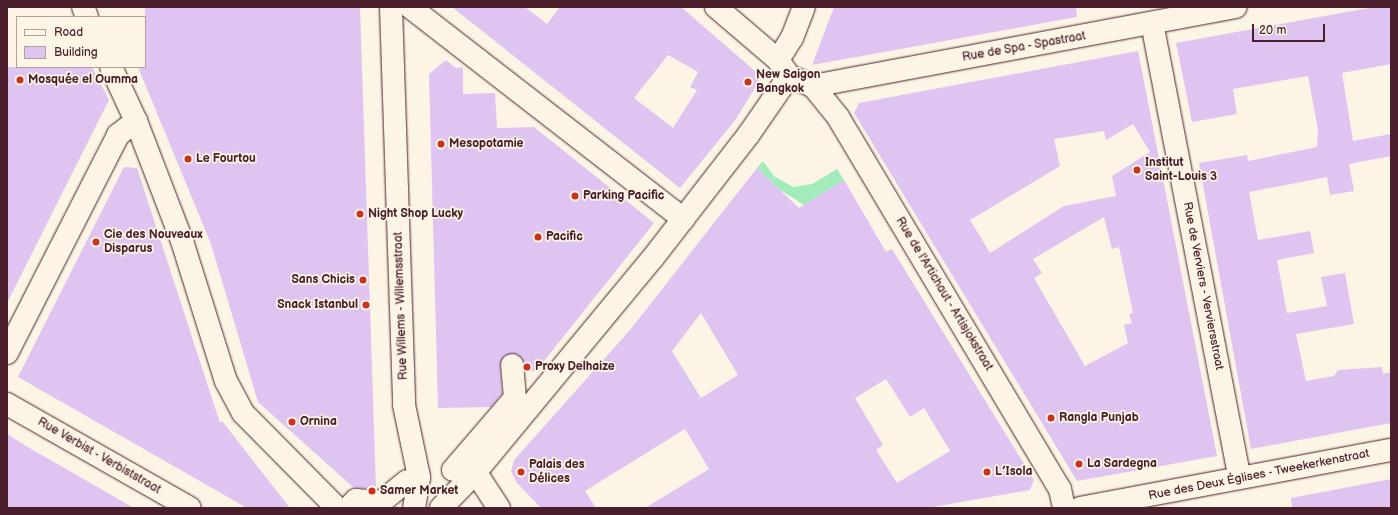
<!DOCTYPE html>
<html>
<head>
<meta charset="utf-8">
<style>
  body { margin:0 }
  #map { position:relative; width:1398px; height:515px; overflow:hidden; background:#fcf5e5; font-family:"Balsamiq Sans",sans-serif }
  div>[style] { position:absolute }
  [style*='--x'] { left:calc(var(--x)*1px); top:calc(var(--y)*1px); width:calc(var(--w)*1px); rotate:calc(var(--a)*1deg) }
  .green>* { inset:0; background:#a2ecbb }
  .building>* { inset:0; background:#dfc3f1 }
  .roads { filter:drop-shadow(0 0 1px #4a1f2b) drop-shadow(0 0 1px #4a1f2b) }
  .street>* { height:22px; margin:-11px; padding:0 11px; transform-origin:11px; border-radius:11px; background:#fcf5e5 }
  .secondary>* { height:22px; margin:-11px; padding:0 11px; transform-origin:11px; border-radius:11px; background:#fcf5e5 }
  .dots>* { width:11px; height:11px; translate:-50% -50%; box-sizing:border-box; border:2px solid #fcf5e5; border-radius:50% }
  span { translate:-50% -50%; white-space:nowrap; text-align:center; line-height:1.15; -webkit-text-stroke:3.5px #fcf5e5; paint-order:stroke }
  .street-label { font-size:12px; color:#4a1f2b }
  .poi-label { font-size:12px; color:#4a1f2b; font-weight:700 }
  .left { translate:0 -50%; text-align:left }
  .right { translate:-100% -50%; text-align:right }
  .frame { position:absolute; inset:0; border:8px solid #4a1f2b; pointer-events:none }
  .legend { position:absolute; left:16px; top:16px; width:130px; height:52px; box-sizing:border-box; background:#fcf5e5; border:1px solid #b59f9b; margin:0; padding:5px 7px; list-style:none; font-size:12px; color:#4a1f2b }
  .legend li { display:flex; align-items:center; gap:8px; height:20px }
  .legend b { width:20px; border:1px solid #b59f9b }
  .scale { position:absolute; left:1252px; top:24px; width:73px; height:18px; box-sizing:border-box; border:2px solid #4a1f2b; border-top:0; padding-left:5px; font-size:12px; line-height:14px; white-space:nowrap; color:#4a1f2b; -webkit-text-stroke:3px #fcf5e5; paint-order:stroke }
</style>
</head>
<body>
<div id="map">
  <div class="green">
    <i style="clip-path:polygon(763px 161px,774px 176px,793px 187px,812px 184px,837px 169px,844px 180px,804px 205px,779px 189px,757px 168px)"></i>
  </div>
  <div class="building">
    <i style="clip-path:polygon(145px 7px,360px 7px,376px 489px,354px 488px,258px 402px,211px 244px,138px 67px,145px 67px)"></i>
    <i style="clip-path:polygon(evenodd,452px 7px,525px 7px,547px 24px,560px 7px,681px 7px,755px 71px,759px 81px,736px 119px,680px 188px,452px 7px,668px 55px,698px 72px,690px 87px,697px 90px,673px 128px,634px 98px,668px 55px)"></i>
    <i style="clip-path:polygon(834px 7px,1076px 7px,1077px 17px,812px 65px)"></i>
    <i style="clip-path:polygon(1374px 7px,1391px 7px,1391px 64px,1342px 73px,1353px 141px,1391px 134px,1391px 156px,1349px 164px,1354px 191px,1330px 195px,1327px 177px,1249px 192px,1258px 240px,1310px 231px,1314px 253px,1277px 260px,1287px 313px,1327px 306px,1321px 277px,1345px 273px,1354px 324px,1296px 334px,1306px 381px,1334px 376px,1338px 370px,1382px 367px,1383px 374px,1391px 372px,1391px 423px,1251px 449px,1199px 163px,1247px 155px,1248px 161px,1317px 147px,1318px 130px,1308px 76px,1233px 89px,1237px 114px,1192px 122px,1176px 43px)"></i>
    <i style="clip-path:polygon(evenodd,1138px 51px,1217px 456px,1077px 481px,854px 113px,859px 103px,1138px 51px,1133px 124px,1150px 152px,1112px 176px,1116px 196px,1064px 206px,990px 253px,970px 220px,1060px 166px,1054px 139px,1104px 131px,1106px 140px,1133px 124px,1138px 51px,1104px 217px,1112px 249px,1119px 247px,1133px 313px,1129px 314px,1132px 323px,1124px 325px,1128px 343px,1085px 366px,1034px 278px,1042px 273px,1033px 259px,1104px 217px)"></i>
    <i style="clip-path:polygon(446px 60px,456px 68px,463px 67px,463px 94px,495px 93px,497px 128px,534px 127px,654px 223px,536px 371px,525px 371px,522px 358px,518px 354px,505px 355px,500px 366px,502px 394px,491px 407px,438px 408px,429px 74px)"></i>
    <i style="clip-path:polygon(7px 67px,92px 67px,109px 100px,7px 303px)"></i>
    <i style="clip-path:polygon(124px 167px,137px 168px,220px 423px,222px 421px,290px 508px,247px 508px,18px 377px)"></i>
    <i style="clip-path:polygon(evenodd,757px 168px,799px 208px,844px 180px,886px 252px,892px 249px,1034px 480px,1030px 490px,928px 508px,645px 508px,709px 469px,685px 429px,585px 491px,596px 508px,541px 508px,517px 483px,511px 471px,514px 460px,630px 330px,757px 168px,701px 313px,738px 375px,701px 398px,672px 351px,701px 313px,757px 168px,886px 379px,910px 417px,924px 408px,950px 451px,897px 483px,876px 450px,883px 445px,855px 398px,886px 379px)"></i>
    <i style="clip-path:polygon(7px 434px,26px 446px,134px 508px,7px 508px)"></i>
    <i style="clip-path:polygon(1391px 479px,1391px 508px,1292px 508px,1291px 498px)"></i>
  </div>
  <div class="roads">
    <div class="street">
      <i style="--x:391;--y:7;--w:398;--a:88.1"></i>
      <i style="--x:404;--y:405;--w:74;--a:78.2"></i>
      <i style="--x:419;--y:477;--w:31;--a:99"></i>
      <i style="--x:410;--y:7;--w:346;--a:37.8"></i>
      <i style="--x:716;--y:7;--w:82;--a:40.5"></i>
      <i style="--x:778;--y:60;--w:19;--a:55"></i>
      <i style="--x:789;--y:76;--w:26;--a:23"></i>
      <i style="--x:813;--y:86;--w:40;--a:51"></i>
      <i style="--x:838;--y:117;--w:433;--a:59.2"></i>
      <i style="--x:1060;--y:489;--w:19;--a:78"></i>
      <i style="--x:1152;--y:23;--w:463;--a:79.1"></i>
      <i style="--x:778;--y:60;--w:26;--a:-58"></i>
      <i style="--x:792;--y:38;--w:33;--a:-69"></i>
      <i style="--x:813;--y:86;--w:430;--a:-10.6"></i>
      <i style="--x:7;--y:353;--w:245;--a:-63"></i>
      <i style="--x:118;--y:135;--w:23;--a:-38"></i>
      <i style="--x:453;--y:470;--w:95;--a:-49.3"></i>
      <i style="--x:515;--y:398;--w:33;--a:-95"></i>
      <i style="--x:480;--y:479;--w:35;--a:57"></i>
      <i style="--x:351;--y:505;--w:7;--a:-45"></i>
      <i style="--x:356;--y:500;--w:25;--a:5"></i>
      <i style="--x:381;--y:502;--w:33;--a:-39"></i>
      <i style="--x:441;--y:508;--w:47;--a:-45.9"></i>
      <i style="--x:474;--y:474;--w:279;--a:-50.4"></i>
      <i style="--x:652;--y:259;--w:158;--a:-52.2"></i>
      <i style="--x:749;--y:134;--w:70;--a:-55.4"></i>
      <i style="--x:1080;--y:508;--w:316;--a:-10.6"></i>
    </div>
    <div class="secondary">
      <i style="--x:83;--y:7;--w:11;--a:68"></i>
      <i style="--x:111;--y:67;--w:60;--a:65.2"></i>
      <i style="--x:136;--y:121;--w:129;--a:69"></i>
      <i style="--x:182;--y:241;--w:147;--a:72.6"></i>
      <i style="--x:226;--y:381;--w:36;--a:62"></i>
      <i style="--x:243;--y:413;--w:134;--a:45.3"></i>
      <i style="--x:7;--y:404;--w:210;--a:29.6"></i>
    </div>
  </div>
  <div class="dots">
    <i style="left:20px;top:80px;background:#c8321e"></i>
    <i style="left:748px;top:82px;background:#c8321e"></i>
    <i style="left:441px;top:144px;background:#c8321e"></i>
    <i style="left:188px;top:159px;background:#c8321e"></i>
    <i style="left:1137px;top:170px;background:#c8321e"></i>
    <i style="left:575px;top:196px;background:#c8321e"></i>
    <i style="left:360px;top:214px;background:#c8321e"></i>
    <i style="left:538px;top:237px;background:#c8321e"></i>
    <i style="left:96px;top:242px;background:#c8321e"></i>
    <i style="left:363px;top:280px;background:#c8321e"></i>
    <i style="left:366px;top:305px;background:#c8321e"></i>
    <i style="left:527px;top:367px;background:#c8321e"></i>
    <i style="left:1051px;top:418px;background:#c8321e"></i>
    <i style="left:292px;top:422px;background:#c8321e"></i>
    <i style="left:1079px;top:464px;background:#c8321e"></i>
    <i style="left:521px;top:472px;background:#c8321e"></i>
    <i style="left:987px;top:472px;background:#c8321e"></i>
    <i style="left:372px;top:491px;background:#c8321e"></i>
  </div>
  <div class="street-label">
    <span style="left:1024px;top:47px;rotate:-10deg">Rue de Spa - Spastraat</span>
    <span style="left:1203px;top:286px;rotate:79deg">Rue de Verviers - Verviersstraat</span>
    <span style="left:944px;top:294px;rotate:59deg">Rue de l'Artichaut - Artisjokstraat</span>
    <span style="left:401px;top:306px;rotate:-92deg">Rue Willems - Willemsstraat</span>
    <span style="left:99px;top:456px;rotate:30deg">Rue Verbist - Verbiststraat</span>
    <span style="left:1259px;top:475px;rotate:-11deg">Rue des Deux Églises - Tweekerkenstraat</span>
  </div>
  <div class="poi-label">
    <span class="left" style="left:756px;top:82px">New Saigon<br>Bangkok</span>
    <span class="left" style="left:28px;top:80px">Mosquée el Oumma</span>
    <span class="left" style="left:449px;top:144px">Mesopotamie</span>
    <span class="left" style="left:196px;top:159px">Le Fourtou</span>
    <span class="left" style="left:1145px;top:170px">Institut<br>Saint-Louis 3</span>
    <span class="left" style="left:583px;top:196px">Parking Pacific</span>
    <span class="left" style="left:368px;top:214px">Night Shop Lucky</span>
    <span class="left" style="left:104px;top:242px">Cie des Nouveaux<br>Disparus</span>
    <span class="left" style="left:546px;top:237px">Pacific</span>
    <span class="right" style="left:355px;top:280px">Sans Chicis</span>
    <span class="right" style="left:358px;top:305px">Snack Istanbul</span>
    <span class="left" style="left:535px;top:367px">Proxy Delhaize</span>
    <span class="left" style="left:1059px;top:418px">Rangla Punjab</span>
    <span class="left" style="left:300px;top:422px">Ornina</span>
    <span class="left" style="left:1087px;top:464px">La Sardegna</span>
    <span class="left" style="left:529px;top:472px">Palais des<br>Délices</span>
    <span class="left" style="left:995px;top:472px">L’Isola</span>
    <span class="left" style="left:380px;top:491px">Samer Market</span>
  </div>
  <div class="frame"></div>
  <ul class="legend">
  <li><b style="height:5px;background:#fcf5e5"></b>Road</li>
  <li><b style="height:11px;background:#dfc3f1"></b>Building</li>
  </ul>
  <div class="scale">20 m</div>
</div>
</body>
</html>
